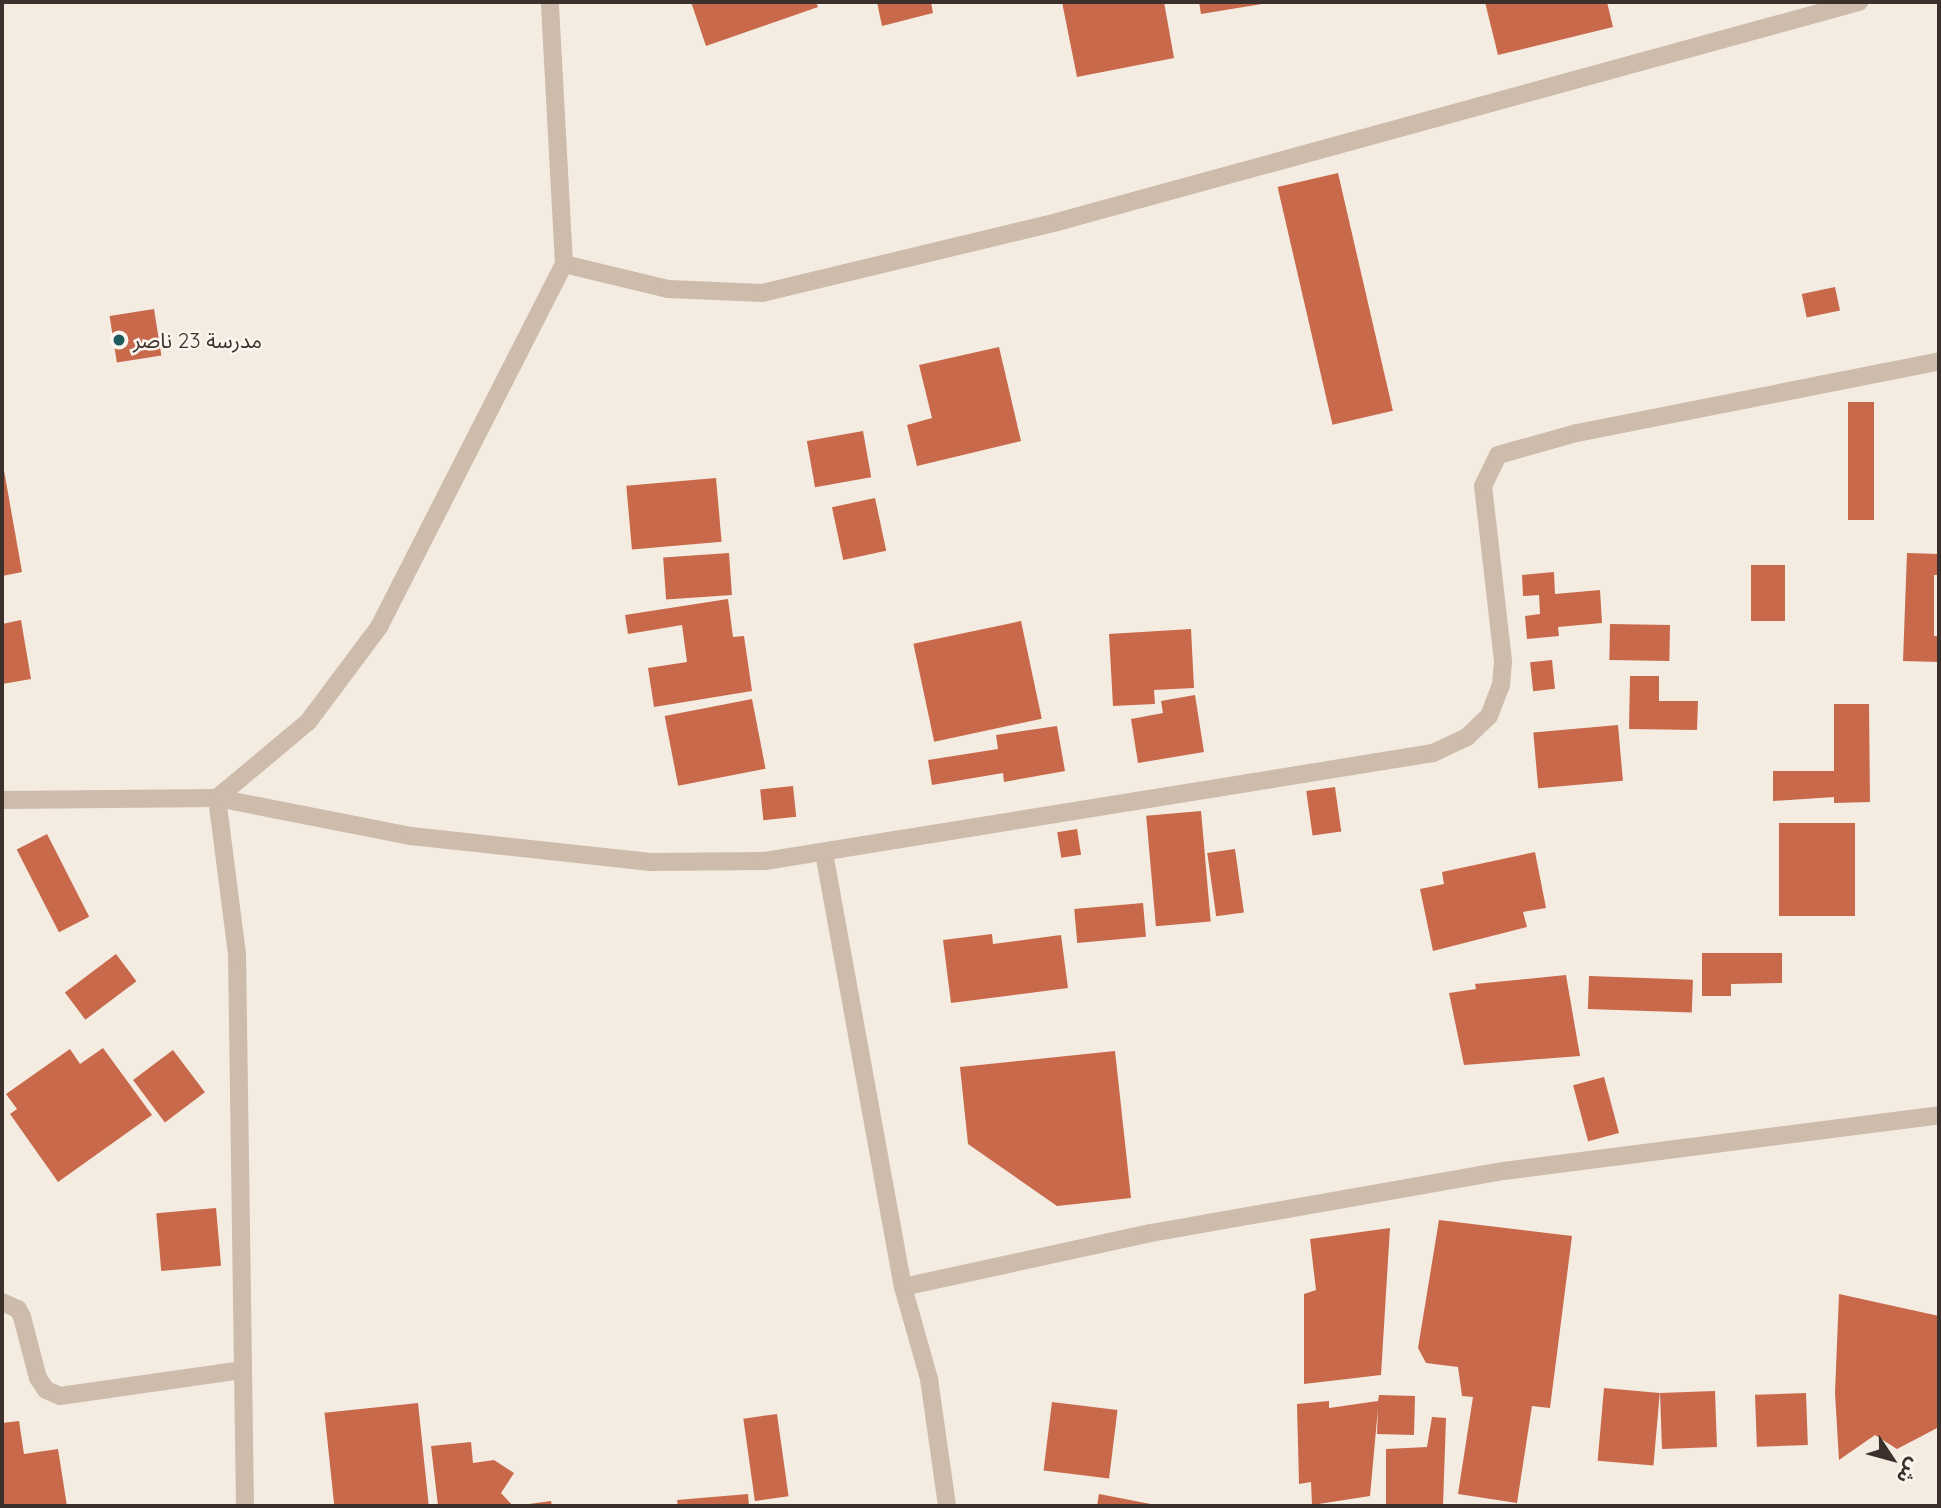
<!DOCTYPE html>
<html>
<head>
<meta charset="utf-8">
<style>
  body { margin:0 }
  #map { position:relative; width:1941px; height:1508px; overflow:hidden; background:#f4ebe1; font-family:Quicksand,"Noto Sans Arabic",sans-serif }
  div>[style] { position:absolute }
  [style*='--x'] { left:calc(var(--x)*1px); top:calc(var(--y)*1px); width:calc(var(--w)*1px); rotate:calc(var(--a)*1deg) }
  .building>* { inset:0; background:#c8694b; transform-origin:0 0 }
  .street>* { height:18px; margin:-9px; padding:0 9px; transform-origin:9px; border-radius:9px; background:#cdbbac }
  .dots>* { width:19px; height:19px; translate:-50% -50%; box-sizing:border-box; border:4px solid #fbf5ee; border-radius:50% }
  span { translate:-50% -50%; white-space:nowrap; text-align:center; line-height:1.15; -webkit-text-stroke:5px #fbf5ee; paint-order:stroke }
  .poi-label { font-size:21px; color:#3b302b }
  .left { translate:0 -50%; text-align:left }
  .frame { position:absolute; inset:0; border:4px solid #3b302b; pointer-events:none }
  .north { position:absolute; left:1857px; top:1424px; width:70px; height:70px; -webkit-text-stroke:5px #fbf5ee; paint-order:stroke; rotate:126deg; font-size:19px; font-weight:700; line-height:28px; text-align:center; color:#3b302b }
  .north::after { content:''; display:block; margin:auto; width:24px; height:32px; background:#3b302b; clip-path:polygon(50% 0,100% 100%,50% 72%,0 100%) }
</style>
</head>
<body>
<div id="map">
  <div class="building">
    <i style="clip-path:polygon(691px 2px,816px 2px,818px 7px,706px 46px)"></i>
    <i style="clip-path:polygon(877px 2px,931px 2px,933px 13px,882px 26px)"></i>
    <i style="clip-path:polygon(1062px 2px,1164px 2px,1174px 58px,1077px 77px)"></i>
    <i style="clip-path:polygon(1199px 2px,1268px 2px,1268px 3px,1201px 14px)"></i>
    <i style="clip-path:polygon(1485px 2px,1607px 2px,1613px 27px,1498px 55px)"></i>
    <i style="left:1338px;top:173px;width:244px;height:62px;rotate:77deg"></i>
    <i style="left:1835px;top:287px;width:24px;height:34px;rotate:78deg"></i>
    <i style="left:154px;top:309px;width:47px;height:45px;rotate:81deg"></i>
    <i style="clip-path:polygon(999px 347px,1021px 441px,917px 466px,907px 425px,932px 418px,919px 365px)"></i>
    <i style="left:1848px;top:402px;width:26px;height:118px"></i>
    <i style="left:863px;top:431px;width:47px;height:57px;rotate:80deg"></i>
    <i style="clip-path:polygon(2px 459px,22px 572px,2px 576px)"></i>
    <i style="left:716px;top:478px;width:64px;height:90px;rotate:85deg"></i>
    <i style="left:875px;top:498px;width:54px;height:44px;rotate:78deg"></i>
    <i style="left:729px;top:553px;width:42px;height:66px;rotate:86deg"></i>
    <i style="clip-path:polygon(1907px 553px,1939px 554px,1939px 575px,1934px 575px,1934px 636px,1939px 636px,1939px 662px,1903px 661px)"></i>
    <i style="left:1751px;top:565px;width:34px;height:56px"></i>
    <i style="clip-path:polygon(1554px 572px,1555px 594px,1600px 590px,1602px 623px,1558px 627px,1559px 636px,1527px 639px,1525px 616px,1540px 614px,1539px 595px,1523px 596px,1522px 575px)"></i>
    <i style="clip-path:polygon(728px 599px,733px 637px,744px 636px,752px 691px,654px 707px,648px 668px,687px 662px,682px 625px,628px 634px,625px 615px)"></i>
    <i style="clip-path:polygon(21px 620px,31px 679px,2px 684px,2px 624px)"></i>
    <i style="left:1021px;top:621px;width:100px;height:110px;rotate:78deg"></i>
    <i style="left:1610px;top:624px;width:60px;height:36px;rotate:1deg"></i>
    <i style="clip-path:polygon(1191px 629px,1194px 688px,1154px 690px,1155px 704px,1113px 706px,1109px 634px)"></i>
    <i style="left:1552px;top:660px;width:29px;height:22px;rotate:84deg"></i>
    <i style="clip-path:polygon(1630px 676px,1659px 676px,1659px 701px,1698px 701px,1697px 730px,1629px 729px)"></i>
    <i style="clip-path:polygon(1195px 695px,1204px 752px,1138px 763px,1131px 719px,1163px 713px,1161px 701px)"></i>
    <i style="left:752px;top:699px;width:71px;height:89px;rotate:79deg"></i>
    <i style="clip-path:polygon(1834px 704px,1869px 704px,1870px 802px,1834px 803px,1834px 797px,1773px 801px,1773px 771px,1834px 771px)"></i>
    <i style="left:1618px;top:725px;width:56px;height:85px;rotate:85deg"></i>
    <i style="clip-path:polygon(1057px 726px,1065px 771px,1004px 782px,1003px 773px,932px 785px,928px 760px,998px 749px,996px 735px)"></i>
    <i style="left:793px;top:786px;width:31px;height:33px;rotate:84deg"></i>
    <i style="left:1335px;top:787px;width:45px;height:29px;rotate:82deg"></i>
    <i style="left:1201px;top:811px;width:111px;height:55px;rotate:85deg"></i>
    <i style="left:1779px;top:823px;width:76px;height:93px"></i>
    <i style="left:1077px;top:829px;width:26px;height:20px;rotate:81deg"></i>
    <i style="left:47px;top:834px;width:93px;height:34px;rotate:63deg"></i>
    <i style="left:1235px;top:849px;width:64px;height:28px;rotate:82deg"></i>
    <i style="clip-path:polygon(1535px 852px,1546px 908px,1523px 912px,1527px 927px,1433px 951px,1420px 889px,1444px 884px,1442px 872px)"></i>
    <i style="left:1143px;top:903px;width:34px;height:69px;rotate:85deg"></i>
    <i style="clip-path:polygon(992px 934px,993px 944px,1061px 935px,1068px 988px,951px 1003px,943px 940px)"></i>
    <i style="clip-path:polygon(1702px 953px,1782px 953px,1782px 983px,1731px 984px,1731px 996px,1702px 996px)"></i>
    <i style="left:116px;top:954px;width:34px;height:64px;rotate:53deg"></i>
    <i style="clip-path:polygon(1566px 975px,1580px 1056px,1464px 1065px,1449px 993px,1476px 989px,1475px 984px)"></i>
    <i style="left:1589px;top:976px;width:104px;height:33px;rotate:2deg"></i>
    <i style="clip-path:polygon(103px 1048px,152px 1115px,58px 1182px,10px 1114px,17px 1109px,6px 1094px,70px 1049px,80px 1064px)"></i>
    <i style="left:173px;top:1050px;width:53px;height:50px;rotate:53deg"></i>
    <i style="clip-path:polygon(1115px 1051px,1131px 1198px,1057px 1206px,968px 1144px,960px 1067px)"></i>
    <i style="left:1604px;top:1077px;width:58px;height:32px;rotate:75deg"></i>
    <i style="left:216px;top:1208px;width:58px;height:60px;rotate:85deg"></i>
    <i style="clip-path:polygon(1439px 1220px,1572px 1236px,1550px 1408px,1532px 1406px,1517px 1503px,1458px 1494px,1473px 1397px,1462px 1396px,1458px 1367px,1426px 1363px,1418px 1348px)"></i>
    <i style="clip-path:polygon(1390px 1228px,1381px 1375px,1304px 1384px,1304px 1294px,1316px 1290px,1310px 1239px)"></i>
    <i style="clip-path:polygon(1839px 1294px,1939px 1316px,1939px 1427px,1897px 1449px,1875px 1435px,1839px 1460px,1835px 1393px)"></i>
    <i style="left:1604px;top:1388px;width:56px;height:73px;rotate:5deg"></i>
    <i style="left:1715px;top:1391px;width:56px;height:55px;rotate:88deg"></i>
    <i style="left:1806px;top:1393px;width:52px;height:51px;rotate:88deg"></i>
    <i style="clip-path:polygon(1379px 1395px,1415px 1396px,1414px 1435px,1377px 1434px,1378px 1408px,1370px 1496px,1312px 1505px,1311px 1482px,1299px 1484px,1297px 1404px,1329px 1401px,1329px 1408px,1378px 1401px)"></i>
    <i style="left:1052px;top:1402px;width:66px;height:69px;rotate:7deg"></i>
    <i style="left:418px;top:1403px;width:104px;height:94px;rotate:84deg"></i>
    <i style="left:777px;top:1414px;width:83px;height:34px;rotate:82deg"></i>
    <i style="clip-path:polygon(1432px 1417px,1446px 1418px,1443px 1506px,1386px 1506px,1386px 1449px,1427px 1447px)"></i>
    <i style="clip-path:polygon(19px 1421px,24px 1454px,58px 1449px,67px 1506px,2px 1506px,2px 1423px)"></i>
    <i style="clip-path:polygon(471px 1442px,473px 1463px,494px 1460px,514px 1473px,501px 1493px,513px 1506px,438px 1506px,431px 1446px)"></i>
    <i style="clip-path:polygon(748px 1494px,749px 1506px,678px 1506px,677px 1500px)"></i>
    <i style="clip-path:polygon(1099px 1494px,1156px 1505px,1156px 1506px,1097px 1506px)"></i>
    <i style="clip-path:polygon(551px 1501px,552px 1506px,530px 1506px,529px 1504px)"></i>
  </div>
  <div class="street">
    <i style="--x:564;--y:264;--w:107;--a:13.5"></i>
    <i style="--x:668;--y:289;--w:94;--a:2.4"></i>
    <i style="--x:762;--y:293;--w:303;--a:-13.5"></i>
    <i style="--x:1057;--y:222;--w:832;--a:-15.34"></i>
    <i style="--x:2;--y:800;--w:215;--a:-0.5"></i>
    <i style="--x:217;--y:798;--w:119;--a:-39.9"></i>
    <i style="--x:308;--y:722;--w:119;--a:-53.2"></i>
    <i style="--x:379;--y:627;--w:407;--a:-63"></i>
    <i style="--x:564;--y:264;--w:262;--a:-93.1"></i>
    <i style="--x:824;--y:853;--w:441;--a:79.7"></i>
    <i style="--x:903;--y:1287;--w:96;--a:74.2"></i>
    <i style="--x:929;--y:1379;--w:128;--a:81.9"></i>
    <i style="--x:903;--y:1287;--w:254;--a:-12.3"></i>
    <i style="--x:1151;--y:1233;--w:358;--a:-10"></i>
    <i style="--x:1504;--y:1171;--w:439;--a:-7.3"></i>
    <i style="--x:2;--y:1302;--w:17;--a:24"></i>
    <i style="--x:18;--y:1309;--w:9;--a:63"></i>
    <i style="--x:22;--y:1317;--w:63;--a:75.3"></i>
    <i style="--x:38;--y:1378;--w:14;--a:56"></i>
    <i style="--x:46;--y:1390;--w:15;--a:23"></i>
    <i style="--x:60;--y:1396;--w:185;--a:-8.1"></i>
    <i style="--x:245;--y:1506;--w:552;--a:-90.83"></i>
    <i style="--x:237;--y:954;--w:157;--a:-97.3"></i>
    <i style="--x:217;--y:798;--w:198;--a:11.1"></i>
    <i style="--x:411;--y:836;--w:241;--a:6.2"></i>
    <i style="--x:651;--y:862;--w:114;--a:-0.5"></i>
    <i style="--x:765;--y:861;--w:677;--a:-9.18"></i>
    <i style="--x:1433;--y:753;--w:38;--a:-25"></i>
    <i style="--x:1467;--y:737;--w:30;--a:-44"></i>
    <i style="--x:1489;--y:716;--w:33;--a:-69"></i>
    <i style="--x:1501;--y:685;--w:24;--a:-85"></i>
    <i style="--x:1503;--y:661;--w:176;--a:-96.5"></i>
    <i style="--x:1483;--y:486;--w:34;--a:-64"></i>
    <i style="--x:1498;--y:455;--w:82;--a:-15.6"></i>
    <i style="--x:1577;--y:433;--w:369;--a:-11.2"></i>
  </div>
  <div class="dots">
    <i style="left:119px;top:340px;background:#1f5a5e"></i>
  </div>
  <div class="poi-label">
    <span class="left" style="left:133px;top:340px">مدرسة 23 ناصر</span>
  </div>
  <div class="frame"></div>
  <div class="north">ش</div>
</div>
</body>
</html>
